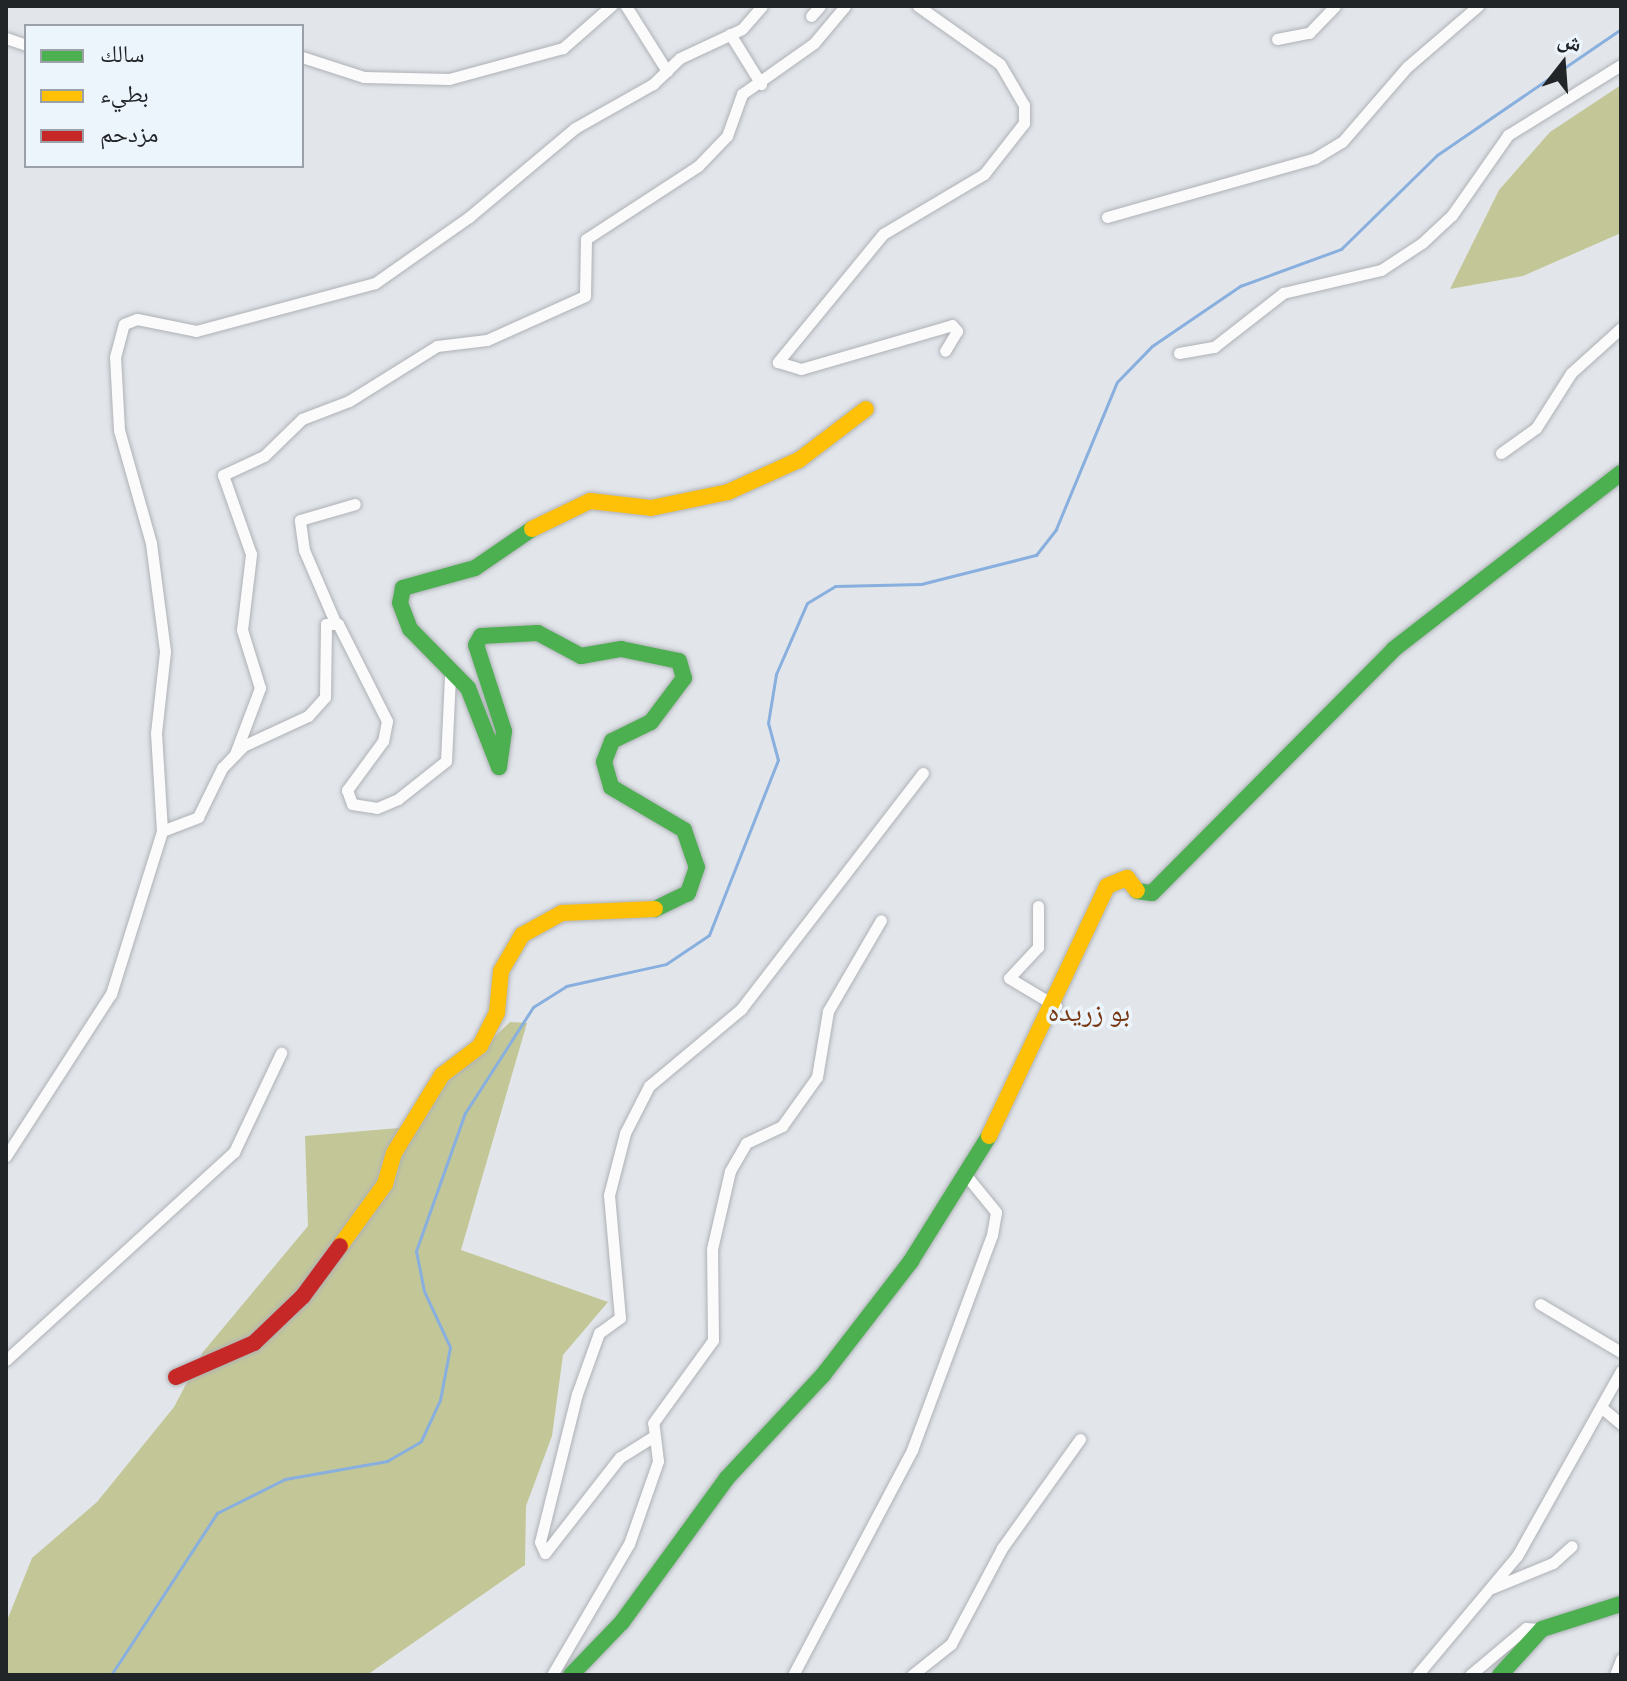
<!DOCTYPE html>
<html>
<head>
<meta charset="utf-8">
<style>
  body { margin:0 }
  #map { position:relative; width:1627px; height:1681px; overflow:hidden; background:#e2e6eb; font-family:"PT Sans Narrow","Noto Naskh Arabic",sans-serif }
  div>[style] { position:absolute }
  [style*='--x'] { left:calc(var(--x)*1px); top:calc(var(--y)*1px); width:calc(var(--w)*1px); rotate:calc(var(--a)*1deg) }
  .forest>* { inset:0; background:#c3c798 }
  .stream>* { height:3px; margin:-1.5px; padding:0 1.5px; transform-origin:1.5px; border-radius:1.5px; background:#88afde }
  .roads { filter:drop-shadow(0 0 2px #aeb1b5) drop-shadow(0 0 2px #aeb1b5) }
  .street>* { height:11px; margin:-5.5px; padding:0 5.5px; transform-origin:5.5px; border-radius:5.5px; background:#fbfbfc }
  .fast>* { height:16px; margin:-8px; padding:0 8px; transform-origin:8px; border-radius:8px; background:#4caf50 }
  .slow>* { height:16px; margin:-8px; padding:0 8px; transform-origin:8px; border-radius:8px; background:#ffc107 }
  .jam>* { height:16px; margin:-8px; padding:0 8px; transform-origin:8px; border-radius:8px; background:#c62828 }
  span { translate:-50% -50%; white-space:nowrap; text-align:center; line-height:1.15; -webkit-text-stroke:7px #ecf4fc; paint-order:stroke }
  .quarter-label { font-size:28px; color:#793a16 }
  .frame { position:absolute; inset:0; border:8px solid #222528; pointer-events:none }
  .legend { position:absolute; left:24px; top:24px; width:280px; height:144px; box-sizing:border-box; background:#ecf4fc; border:2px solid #9ba1a7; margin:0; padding:10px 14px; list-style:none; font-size:24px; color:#222528 }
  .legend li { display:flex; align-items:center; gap:16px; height:40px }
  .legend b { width:40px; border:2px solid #9ba1a7 }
  .north { position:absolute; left:1523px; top:24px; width:80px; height:80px; -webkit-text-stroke:6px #ecf4fc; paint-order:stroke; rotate:17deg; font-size:22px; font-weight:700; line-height:32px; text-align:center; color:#222528 }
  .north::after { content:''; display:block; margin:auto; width:28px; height:36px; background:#222528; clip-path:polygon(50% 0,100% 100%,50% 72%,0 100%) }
</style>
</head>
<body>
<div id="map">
  <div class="forest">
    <i style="clip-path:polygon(1621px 85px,1621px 233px,1523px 276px,1450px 289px,1499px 190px,1550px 132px)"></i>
    <i style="clip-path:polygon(510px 1022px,527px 1023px,461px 1250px,608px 1302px,563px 1355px,552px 1436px,526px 1506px,525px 1565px,367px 1675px,6px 1675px,6px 1623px,32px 1558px,97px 1502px,174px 1407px,203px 1352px,308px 1226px,305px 1136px,399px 1128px)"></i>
  </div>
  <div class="stream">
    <i style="--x:111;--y:1675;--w:194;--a:-56.8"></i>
    <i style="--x:217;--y:1513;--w:76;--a:-26.6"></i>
    <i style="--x:285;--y:1479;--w:104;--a:-10"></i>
    <i style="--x:387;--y:1461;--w:39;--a:-30"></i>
    <i style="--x:421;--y:1441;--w:45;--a:-65.1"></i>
    <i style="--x:440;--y:1400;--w:54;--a:-79.3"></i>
    <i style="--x:450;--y:1347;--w:62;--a:-114.9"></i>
    <i style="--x:424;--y:1291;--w:41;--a:-101.3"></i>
    <i style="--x:416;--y:1251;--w:146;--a:-70.5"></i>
    <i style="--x:465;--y:1113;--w:126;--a:-57.3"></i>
    <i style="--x:533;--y:1007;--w:39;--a:-32"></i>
    <i style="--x:566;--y:986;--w:102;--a:-12.4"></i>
    <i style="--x:666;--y:964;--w:52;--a:-34"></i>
    <i style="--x:709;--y:935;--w:188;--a:-68.5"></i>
    <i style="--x:778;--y:760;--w:38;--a:-105"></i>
    <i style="--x:768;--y:723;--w:50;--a:-80.7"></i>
    <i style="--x:776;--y:674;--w:77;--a:-66.4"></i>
    <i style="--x:807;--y:603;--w:33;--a:-31"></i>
    <i style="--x:835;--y:586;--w:86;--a:-1.3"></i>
    <i style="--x:921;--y:584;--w:119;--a:-14.2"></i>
    <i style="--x:1036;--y:555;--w:33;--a:-52"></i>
    <i style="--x:1056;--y:529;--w:159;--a:-67.5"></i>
    <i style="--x:1117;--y:382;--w:50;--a:-45.8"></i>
    <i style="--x:1152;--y:346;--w:107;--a:-34.3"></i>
    <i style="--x:1240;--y:286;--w:108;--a:-20.1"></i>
    <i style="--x:1341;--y:249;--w:134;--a:-44.4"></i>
    <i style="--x:1437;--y:155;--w:223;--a:-34.4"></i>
  </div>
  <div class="roads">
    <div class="street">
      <i style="--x:626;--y:6;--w:77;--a:57.8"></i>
      <i style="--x:918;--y:6;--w:100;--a:35.3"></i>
      <i style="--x:1000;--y:64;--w:48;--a:59.7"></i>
      <i style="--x:1024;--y:105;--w:18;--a:90"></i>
      <i style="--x:1024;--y:123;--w:65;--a:128.1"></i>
      <i style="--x:984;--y:174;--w:117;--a:149.3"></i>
      <i style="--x:883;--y:234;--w:166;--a:129.4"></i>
      <i style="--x:778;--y:362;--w:24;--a:17"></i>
      <i style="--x:801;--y:369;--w:157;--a:-16.2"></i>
      <i style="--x:952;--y:325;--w:8;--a:50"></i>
      <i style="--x:957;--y:331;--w:23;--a:121"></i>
      <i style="--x:811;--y:16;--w:13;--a:-48"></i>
      <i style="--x:730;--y:34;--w:59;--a:58.2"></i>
      <i style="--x:6;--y:38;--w:21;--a:19"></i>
      <i style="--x:1277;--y:39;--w:33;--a:-11"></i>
      <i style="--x:1309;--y:33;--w:37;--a:-46"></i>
      <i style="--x:302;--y:57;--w:65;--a:17.9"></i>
      <i style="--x:364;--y:77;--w:85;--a:1.3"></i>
      <i style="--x:449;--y:79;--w:118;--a:-15.2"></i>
      <i style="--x:563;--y:48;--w:64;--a:-41.2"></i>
      <i style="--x:1107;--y:217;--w:216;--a:-15.8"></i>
      <i style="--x:1315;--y:158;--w:31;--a:-31"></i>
      <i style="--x:1342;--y:142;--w:99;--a:-49.1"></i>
      <i style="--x:1407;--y:67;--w:94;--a:-40.7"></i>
      <i style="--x:1179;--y:353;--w:36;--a:-10"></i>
      <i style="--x:1214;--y:347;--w:88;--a:-38"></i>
      <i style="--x:1283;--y:293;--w:101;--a:-13.2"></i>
      <i style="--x:1381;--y:270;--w:49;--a:-33.4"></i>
      <i style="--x:1422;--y:243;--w:41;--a:-43"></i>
      <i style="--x:1452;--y:215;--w:98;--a:-55"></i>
      <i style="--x:1508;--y:135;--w:133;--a:-31.8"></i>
      <i style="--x:1501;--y:453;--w:43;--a:-35.5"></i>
      <i style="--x:1536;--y:428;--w:65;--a:-57.5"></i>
      <i style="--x:1571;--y:373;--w:67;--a:-42"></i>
      <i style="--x:335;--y:622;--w:78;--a:-113.3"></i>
      <i style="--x:304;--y:550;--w:30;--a:-98"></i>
      <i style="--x:300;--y:520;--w:57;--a:-16.2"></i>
      <i style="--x:235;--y:754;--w:71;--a:-69.3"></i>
      <i style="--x:260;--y:688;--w:61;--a:-107.2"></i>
      <i style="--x:242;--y:630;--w:77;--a:-83.2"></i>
      <i style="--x:251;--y:554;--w:84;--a:-109.5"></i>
      <i style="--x:223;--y:475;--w:45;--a:-24.9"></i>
      <i style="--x:264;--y:456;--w:53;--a:-44.2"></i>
      <i style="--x:302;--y:419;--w:50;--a:-21"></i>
      <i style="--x:349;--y:401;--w:104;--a:-32"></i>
      <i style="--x:437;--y:346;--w:50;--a:-6.8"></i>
      <i style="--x:487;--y:340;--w:107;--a:-24.2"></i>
      <i style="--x:585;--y:296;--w:57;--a:-89"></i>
      <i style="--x:586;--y:239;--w:134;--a:-33.1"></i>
      <i style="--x:698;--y:166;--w:42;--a:-46"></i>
      <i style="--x:727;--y:136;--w:45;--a:-70.3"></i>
      <i style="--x:742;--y:94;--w:88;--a:-35.3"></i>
      <i style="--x:814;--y:43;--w:48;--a:-50"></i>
      <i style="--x:162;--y:831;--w:39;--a:-21"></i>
      <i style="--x:198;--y:817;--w:55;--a:-63.9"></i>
      <i style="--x:222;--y:768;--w:30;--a:-46"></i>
      <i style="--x:243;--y:746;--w:72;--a:-24.8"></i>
      <i style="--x:308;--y:716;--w:25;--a:-48"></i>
      <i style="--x:325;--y:697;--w:73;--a:-89.2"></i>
      <i style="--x:326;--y:624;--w:12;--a:0"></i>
      <i style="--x:338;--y:624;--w:109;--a:63.2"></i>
      <i style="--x:387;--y:721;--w:20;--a:101"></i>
      <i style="--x:383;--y:741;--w:61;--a:126.3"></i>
      <i style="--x:347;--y:790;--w:15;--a:70"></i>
      <i style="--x:352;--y:804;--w:25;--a:9"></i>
      <i style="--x:377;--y:808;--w:23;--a:-23"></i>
      <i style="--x:398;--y:799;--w:61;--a:-38.4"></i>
      <i style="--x:446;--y:761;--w:84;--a:-87.3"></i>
      <i style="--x:1038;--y:906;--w:41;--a:90"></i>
      <i style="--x:1038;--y:947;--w:42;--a:133.1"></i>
      <i style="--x:1009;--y:978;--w:55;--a:30.8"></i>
      <i style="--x:6;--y:1156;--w:193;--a:-57.1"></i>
      <i style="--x:111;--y:994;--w:171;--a:-72.6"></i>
      <i style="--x:162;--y:831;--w:98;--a:-93.5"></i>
      <i style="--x:156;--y:733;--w:82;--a:-83.7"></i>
      <i style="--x:165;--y:651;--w:109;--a:-97.4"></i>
      <i style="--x:151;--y:543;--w:117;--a:-105.8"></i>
      <i style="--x:119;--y:430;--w:73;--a:-93.1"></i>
      <i style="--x:115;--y:357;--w:34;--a:-75"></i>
      <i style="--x:124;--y:324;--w:14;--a:-21"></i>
      <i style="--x:137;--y:319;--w:60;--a:11.5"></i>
      <i style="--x:196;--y:331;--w:185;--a:-15"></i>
      <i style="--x:375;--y:283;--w:115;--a:-35.1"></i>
      <i style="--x:469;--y:217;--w:138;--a:-40"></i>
      <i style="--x:575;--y:128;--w:90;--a:-29.4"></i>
      <i style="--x:653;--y:84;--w:37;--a:-44"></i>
      <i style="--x:680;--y:58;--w:68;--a:-25.1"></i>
      <i style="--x:742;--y:29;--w:30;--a:-49"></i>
      <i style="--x:1540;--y:1304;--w:94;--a:30.7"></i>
      <i style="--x:6;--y:1360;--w:309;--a:-42.4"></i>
      <i style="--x:234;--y:1152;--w:110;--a:-64.6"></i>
      <i style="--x:1602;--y:1408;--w:25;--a:40"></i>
      <i style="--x:651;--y:1438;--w:36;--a:148"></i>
      <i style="--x:620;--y:1457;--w:122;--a:128"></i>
      <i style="--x:545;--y:1553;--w:12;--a:-114"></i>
      <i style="--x:540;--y:1542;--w:153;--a:-76"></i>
      <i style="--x:577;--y:1394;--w:65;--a:-70.2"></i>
      <i style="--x:599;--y:1333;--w:26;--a:-36"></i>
      <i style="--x:620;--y:1318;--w:123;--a:-95.1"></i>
      <i style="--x:609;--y:1195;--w:64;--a:-75.5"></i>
      <i style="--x:625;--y:1133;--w:53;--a:-62.9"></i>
      <i style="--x:649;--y:1086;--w:120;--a:-39.9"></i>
      <i style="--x:741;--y:1009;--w:298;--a:-52.4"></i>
      <i style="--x:1492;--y:1588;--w:66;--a:-22.3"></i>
      <i style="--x:1553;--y:1563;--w:25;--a:-42"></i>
      <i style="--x:552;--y:1675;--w:152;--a:-59.6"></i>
      <i style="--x:629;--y:1544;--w:88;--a:-70.7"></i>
      <i style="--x:658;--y:1461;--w:38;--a:-97"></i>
      <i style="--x:653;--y:1423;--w:102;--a:-54.1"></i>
      <i style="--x:713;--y:1340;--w:91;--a:-90.6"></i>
      <i style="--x:712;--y:1249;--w:80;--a:-77"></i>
      <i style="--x:730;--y:1171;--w:32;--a:-60"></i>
      <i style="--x:746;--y:1143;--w:40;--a:-25"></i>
      <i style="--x:782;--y:1126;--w:60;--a:-54.5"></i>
      <i style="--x:817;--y:1077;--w:67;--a:-80.5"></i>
      <i style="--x:828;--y:1011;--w:105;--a:-59.8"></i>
      <i style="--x:793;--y:1675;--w:255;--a:-62.1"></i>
      <i style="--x:912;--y:1450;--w:229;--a:-69.6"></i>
      <i style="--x:992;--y:1235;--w:23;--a:-80"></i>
      <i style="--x:996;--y:1212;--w:49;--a:-129.2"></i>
      <i style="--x:912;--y:1675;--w:50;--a:-38.5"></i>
      <i style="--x:951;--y:1644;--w:109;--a:-62"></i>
      <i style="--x:1002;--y:1548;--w:134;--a:-54.4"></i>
      <i style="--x:1417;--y:1675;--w:155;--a:-50"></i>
      <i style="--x:1517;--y:1556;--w:212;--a:-60.7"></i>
      <i style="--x:1470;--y:1675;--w:73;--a:-40"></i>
      <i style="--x:1526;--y:1628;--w:16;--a:4"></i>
      <i style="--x:1615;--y:1675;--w:17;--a:-69"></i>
    </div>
    <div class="fast">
      <i style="--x:532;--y:529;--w:69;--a:145.6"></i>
      <i style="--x:475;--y:568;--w:75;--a:164.5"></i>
      <i style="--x:403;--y:588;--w:15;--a:101"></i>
      <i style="--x:400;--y:603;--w:28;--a:69"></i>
      <i style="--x:410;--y:629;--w:83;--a:45.5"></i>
      <i style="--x:468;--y:688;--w:85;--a:68.6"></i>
      <i style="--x:499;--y:767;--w:36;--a:-82"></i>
      <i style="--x:504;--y:731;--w:90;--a:-108"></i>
      <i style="--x:476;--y:645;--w:10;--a:-61"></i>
      <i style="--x:481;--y:636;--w:57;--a:-3"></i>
      <i style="--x:538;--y:633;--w:49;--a:28.1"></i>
      <i style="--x:581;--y:656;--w:41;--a:-9.9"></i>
      <i style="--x:621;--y:649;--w:59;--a:11.7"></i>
      <i style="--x:679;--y:661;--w:18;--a:74"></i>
      <i style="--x:684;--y:678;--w:55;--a:126.9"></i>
      <i style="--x:651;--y:722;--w:43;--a:154"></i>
      <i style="--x:612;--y:741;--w:22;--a:111"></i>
      <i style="--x:604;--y:762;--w:26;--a:74"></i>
      <i style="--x:611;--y:787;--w:85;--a:30.5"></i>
      <i style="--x:684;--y:830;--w:39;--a:71"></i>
      <i style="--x:697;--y:867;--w:28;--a:109"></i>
      <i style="--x:688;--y:893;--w:37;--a:154"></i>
      <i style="--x:1137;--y:891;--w:15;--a:8"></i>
      <i style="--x:1152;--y:893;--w:344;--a:-45.2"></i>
      <i style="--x:1394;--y:649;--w:287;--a:-37.8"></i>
      <i style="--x:571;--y:1675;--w:74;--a:-46.1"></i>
      <i style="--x:622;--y:1622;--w:178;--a:-53.9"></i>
      <i style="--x:727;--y:1478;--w:141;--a:-47"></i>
      <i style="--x:823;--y:1375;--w:144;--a:-52.3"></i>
      <i style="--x:911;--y:1261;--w:147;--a:-58"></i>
      <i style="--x:1500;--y:1675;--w:62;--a:-47.6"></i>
      <i style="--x:1542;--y:1629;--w:83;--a:-17.6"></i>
    </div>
    <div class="slow">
      <i style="--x:532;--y:529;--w:64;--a:-25.8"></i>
      <i style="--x:590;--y:501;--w:61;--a:6.5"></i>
      <i style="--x:651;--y:508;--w:79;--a:-11.7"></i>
      <i style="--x:728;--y:492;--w:78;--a:-24.3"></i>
      <i style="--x:799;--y:460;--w:84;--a:-37.3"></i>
      <i style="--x:989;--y:1136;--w:276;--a:-64.7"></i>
      <i style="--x:1107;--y:886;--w:22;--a:-22"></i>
      <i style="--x:1127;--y:878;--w:16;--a:52"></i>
      <i style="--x:340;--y:1246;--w:77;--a:-54"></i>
      <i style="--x:385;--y:1184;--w:32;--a:-74"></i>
      <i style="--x:394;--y:1153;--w:92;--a:-58.4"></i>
      <i style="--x:442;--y:1075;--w:48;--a:-37.3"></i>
      <i style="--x:480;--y:1046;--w:38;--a:-63"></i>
      <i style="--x:497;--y:1012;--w:41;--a:-84.4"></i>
      <i style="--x:501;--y:971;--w:42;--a:-59.7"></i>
      <i style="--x:522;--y:935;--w:46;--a:-28.8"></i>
      <i style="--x:562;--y:913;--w:93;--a:-2.5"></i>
    </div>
    <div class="jam">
      <i style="--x:176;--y:1377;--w:85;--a:-23.6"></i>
      <i style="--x:254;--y:1343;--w:68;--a:-43.8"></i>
      <i style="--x:303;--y:1296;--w:62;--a:-53.5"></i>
    </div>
  </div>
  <div class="quarter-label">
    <span style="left:1089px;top:1011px">بو زريده</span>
  </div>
  <div class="frame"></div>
  <ul class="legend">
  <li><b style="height:10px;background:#4caf50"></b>سالك</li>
  <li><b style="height:10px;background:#ffc107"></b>بطيء</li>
  <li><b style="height:10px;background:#c62828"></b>مزدحم</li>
  </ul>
  <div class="north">ش</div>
</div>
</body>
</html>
